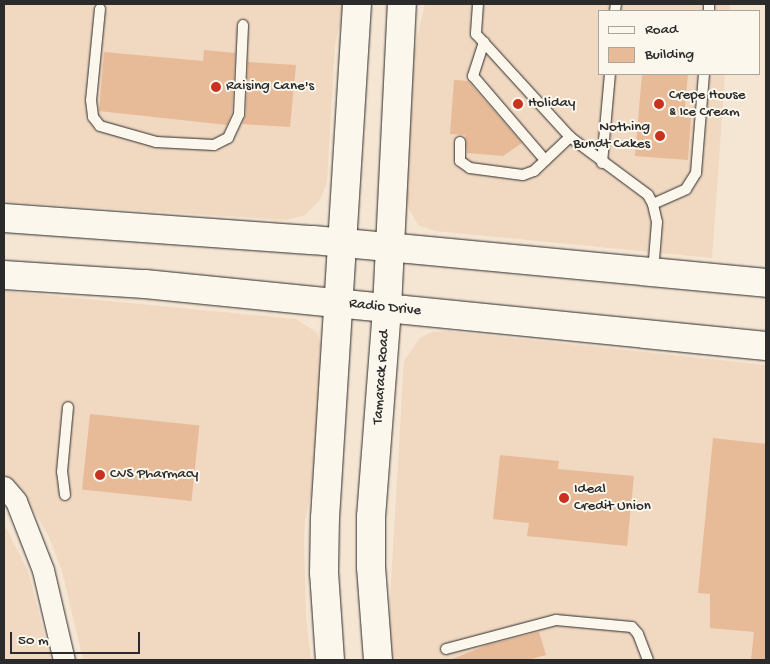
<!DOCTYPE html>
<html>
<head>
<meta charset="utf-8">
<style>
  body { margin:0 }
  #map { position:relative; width:770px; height:664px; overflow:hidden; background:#f5e5d3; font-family:"Gochi Hand",sans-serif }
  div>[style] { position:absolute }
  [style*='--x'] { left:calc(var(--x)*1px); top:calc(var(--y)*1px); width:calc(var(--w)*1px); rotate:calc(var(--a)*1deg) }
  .built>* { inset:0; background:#f1d8c1 }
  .building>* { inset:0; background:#e7ba98; transform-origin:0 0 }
  .roads { filter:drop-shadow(0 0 1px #2b2b2b) drop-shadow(0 0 1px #2b2b2b) }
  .lane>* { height:10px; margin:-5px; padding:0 5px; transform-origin:5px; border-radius:5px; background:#fbf7ec }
  .street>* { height:21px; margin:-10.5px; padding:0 10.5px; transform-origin:10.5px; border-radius:10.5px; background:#fbf7ec }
  .secondary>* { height:28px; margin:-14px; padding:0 14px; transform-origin:14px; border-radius:14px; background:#fbf7ec }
  .dots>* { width:14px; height:14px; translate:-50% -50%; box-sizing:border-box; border:2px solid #fbf7ec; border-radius:50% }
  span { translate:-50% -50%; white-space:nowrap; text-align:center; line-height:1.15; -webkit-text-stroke:4px #fbf7ec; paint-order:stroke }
  .poi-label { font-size:15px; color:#2b2b2b }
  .left { translate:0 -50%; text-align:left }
  .right { translate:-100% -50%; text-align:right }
  .street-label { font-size:15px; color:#2b2b2b }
  .frame { position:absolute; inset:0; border:5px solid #2b2b2b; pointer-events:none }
  .legend { position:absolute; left:598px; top:10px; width:162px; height:65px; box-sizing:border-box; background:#fbf7ec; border:1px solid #a8a59f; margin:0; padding:6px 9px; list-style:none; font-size:15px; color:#2b2b2b }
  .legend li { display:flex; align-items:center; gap:10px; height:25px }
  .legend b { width:25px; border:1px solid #a8a59f }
  .scale { position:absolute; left:10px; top:632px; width:130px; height:22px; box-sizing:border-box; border:2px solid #2b2b2b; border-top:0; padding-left:6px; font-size:15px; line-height:18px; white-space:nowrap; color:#2b2b2b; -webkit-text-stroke:4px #fbf7ec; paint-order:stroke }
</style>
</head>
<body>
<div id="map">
  <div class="built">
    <i style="clip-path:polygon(4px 4px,346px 4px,335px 44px,327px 182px,320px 200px,305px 215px,287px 220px,4px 202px)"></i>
    <i style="clip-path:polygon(425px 4px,730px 4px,730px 11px,599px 11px,599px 74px,725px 74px,712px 258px,435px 231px,418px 225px,405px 202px,414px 50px)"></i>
    <i style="clip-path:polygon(4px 291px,296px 319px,316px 332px,323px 345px,317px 470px,305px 519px,304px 541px,306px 616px,311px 660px,83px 660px,62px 571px,49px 537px,34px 511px,4px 473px)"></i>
    <i style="clip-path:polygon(446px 331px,766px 365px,766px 660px,391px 660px,388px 634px,404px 361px,420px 338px,432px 332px)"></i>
    <i style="clip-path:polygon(4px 524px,28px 571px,51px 660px,4px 660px)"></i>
  </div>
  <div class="building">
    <i style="clip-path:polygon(204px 50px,235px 53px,232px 112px,227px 125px,99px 111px,104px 52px,203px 61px)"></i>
    <i style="clip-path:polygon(248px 62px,296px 65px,290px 127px,242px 124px,246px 114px)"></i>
    <i style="clip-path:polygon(642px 74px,688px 74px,684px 118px,691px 118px,688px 160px,635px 156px)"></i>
    <i style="clip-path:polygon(454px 80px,468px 81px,522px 143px,503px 156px,467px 153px,465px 135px,450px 134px)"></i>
    <i style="left:90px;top:414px;width:110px;height:76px;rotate:6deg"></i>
    <i style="clip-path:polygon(713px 438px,766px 444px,766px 660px,751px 660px,754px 632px,710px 628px,710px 594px,698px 593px)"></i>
    <i style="clip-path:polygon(500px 455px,559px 461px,558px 469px,634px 476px,627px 546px,527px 536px,529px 523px,493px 519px)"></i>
    <i style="clip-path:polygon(539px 632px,546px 655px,527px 660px,450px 660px,487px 645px)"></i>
  </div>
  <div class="roads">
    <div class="lane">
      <i style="--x:478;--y:4;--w:30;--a:94"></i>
      <i style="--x:476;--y:34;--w:139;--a:47.6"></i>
      <i style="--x:570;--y:137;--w:97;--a:36.6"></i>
      <i style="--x:648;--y:195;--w:10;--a:61"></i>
      <i style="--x:100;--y:9;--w:91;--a:95.6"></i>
      <i style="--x:91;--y:100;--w:17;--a:83"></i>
      <i style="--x:93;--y:117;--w:11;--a:52"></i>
      <i style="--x:100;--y:126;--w:58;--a:15.9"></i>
      <i style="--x:156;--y:142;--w:58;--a:3"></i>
      <i style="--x:214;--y:145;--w:16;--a:-27"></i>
      <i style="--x:228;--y:138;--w:26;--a:-65"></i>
      <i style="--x:239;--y:114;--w:89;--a:-87.4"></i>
      <i style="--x:615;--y:11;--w:7;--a:-82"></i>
      <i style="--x:709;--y:11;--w:7;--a:-90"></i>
      <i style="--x:484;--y:42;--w:36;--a:108"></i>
      <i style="--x:473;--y:76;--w:111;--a:49.4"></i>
      <i style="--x:460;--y:142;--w:19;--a:90"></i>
      <i style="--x:460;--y:161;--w:12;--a:35"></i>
      <i style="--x:470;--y:168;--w:53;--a:7.5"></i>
      <i style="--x:523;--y:175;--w:12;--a:-20"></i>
      <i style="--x:534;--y:171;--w:50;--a:-43.4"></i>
      <i style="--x:602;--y:163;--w:89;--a:-84.9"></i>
      <i style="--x:653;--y:272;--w:50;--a:-85.4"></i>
      <i style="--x:657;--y:222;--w:18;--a:-103"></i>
      <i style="--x:653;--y:204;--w:36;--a:-24"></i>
      <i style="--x:686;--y:189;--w:19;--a:-58"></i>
      <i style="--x:696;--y:173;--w:99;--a:-85.4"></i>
      <i style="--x:65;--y:495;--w:23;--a:-97"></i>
      <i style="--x:62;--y:472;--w:65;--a:-84.7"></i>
      <i style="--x:446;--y:649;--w:114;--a:-14.8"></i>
      <i style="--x:556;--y:620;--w:76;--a:5.3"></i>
      <i style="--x:632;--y:627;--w:9;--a:49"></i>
      <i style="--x:638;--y:634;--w:28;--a:69"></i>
    </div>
    <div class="street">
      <i style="--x:4;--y:487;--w:18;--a:49"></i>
      <i style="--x:16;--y:501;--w:74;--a:68.6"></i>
      <i style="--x:43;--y:570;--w:92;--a:76.9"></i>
    </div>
    <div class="secondary">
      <i style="--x:4;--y:218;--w:310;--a:4.1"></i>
      <i style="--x:313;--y:240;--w:455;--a:5.4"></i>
      <i style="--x:4;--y:275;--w:141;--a:3.7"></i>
      <i style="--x:145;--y:284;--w:624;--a:5.7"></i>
      <i style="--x:330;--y:660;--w:87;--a:-93.9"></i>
      <i style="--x:324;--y:573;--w:55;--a:-89"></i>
      <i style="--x:325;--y:518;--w:515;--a:-86.44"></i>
      <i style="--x:378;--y:660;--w:93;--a:-94.3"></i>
      <i style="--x:371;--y:567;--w:50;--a:-90"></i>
      <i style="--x:371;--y:517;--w:210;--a:-85.6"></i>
      <i style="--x:387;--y:308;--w:304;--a:-87.2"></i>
    </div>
  </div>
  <div class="dots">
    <i style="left:216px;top:87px;background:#c8321e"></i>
    <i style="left:518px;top:104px;background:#c8321e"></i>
    <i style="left:659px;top:104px;background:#c8321e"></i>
    <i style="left:660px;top:136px;background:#c8321e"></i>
    <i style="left:100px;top:475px;background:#c8321e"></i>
    <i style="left:564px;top:498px;background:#c8321e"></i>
  </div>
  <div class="poi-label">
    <span class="left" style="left:226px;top:87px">Raising Cane's</span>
    <span class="left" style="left:669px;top:104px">Crepe House<br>&amp; Ice Cream</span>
    <span class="left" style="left:528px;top:104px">Holiday</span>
    <span class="right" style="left:650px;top:136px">Nothing<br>Bundt Cakes</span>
    <span class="left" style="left:110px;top:475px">CVS Pharmacy</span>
    <span class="left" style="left:574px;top:498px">Ideal<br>Credit Union</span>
  </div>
  <div class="street-label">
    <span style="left:385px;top:308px;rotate:6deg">Radio Drive</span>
    <span style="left:382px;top:377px;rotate:-86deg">Tamarack Road</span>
  </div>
  <div class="frame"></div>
  <ul class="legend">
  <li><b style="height:6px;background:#fbf7ec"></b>Road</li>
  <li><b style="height:14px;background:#e7ba98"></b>Building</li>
  </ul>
  <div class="scale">50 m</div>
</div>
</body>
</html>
